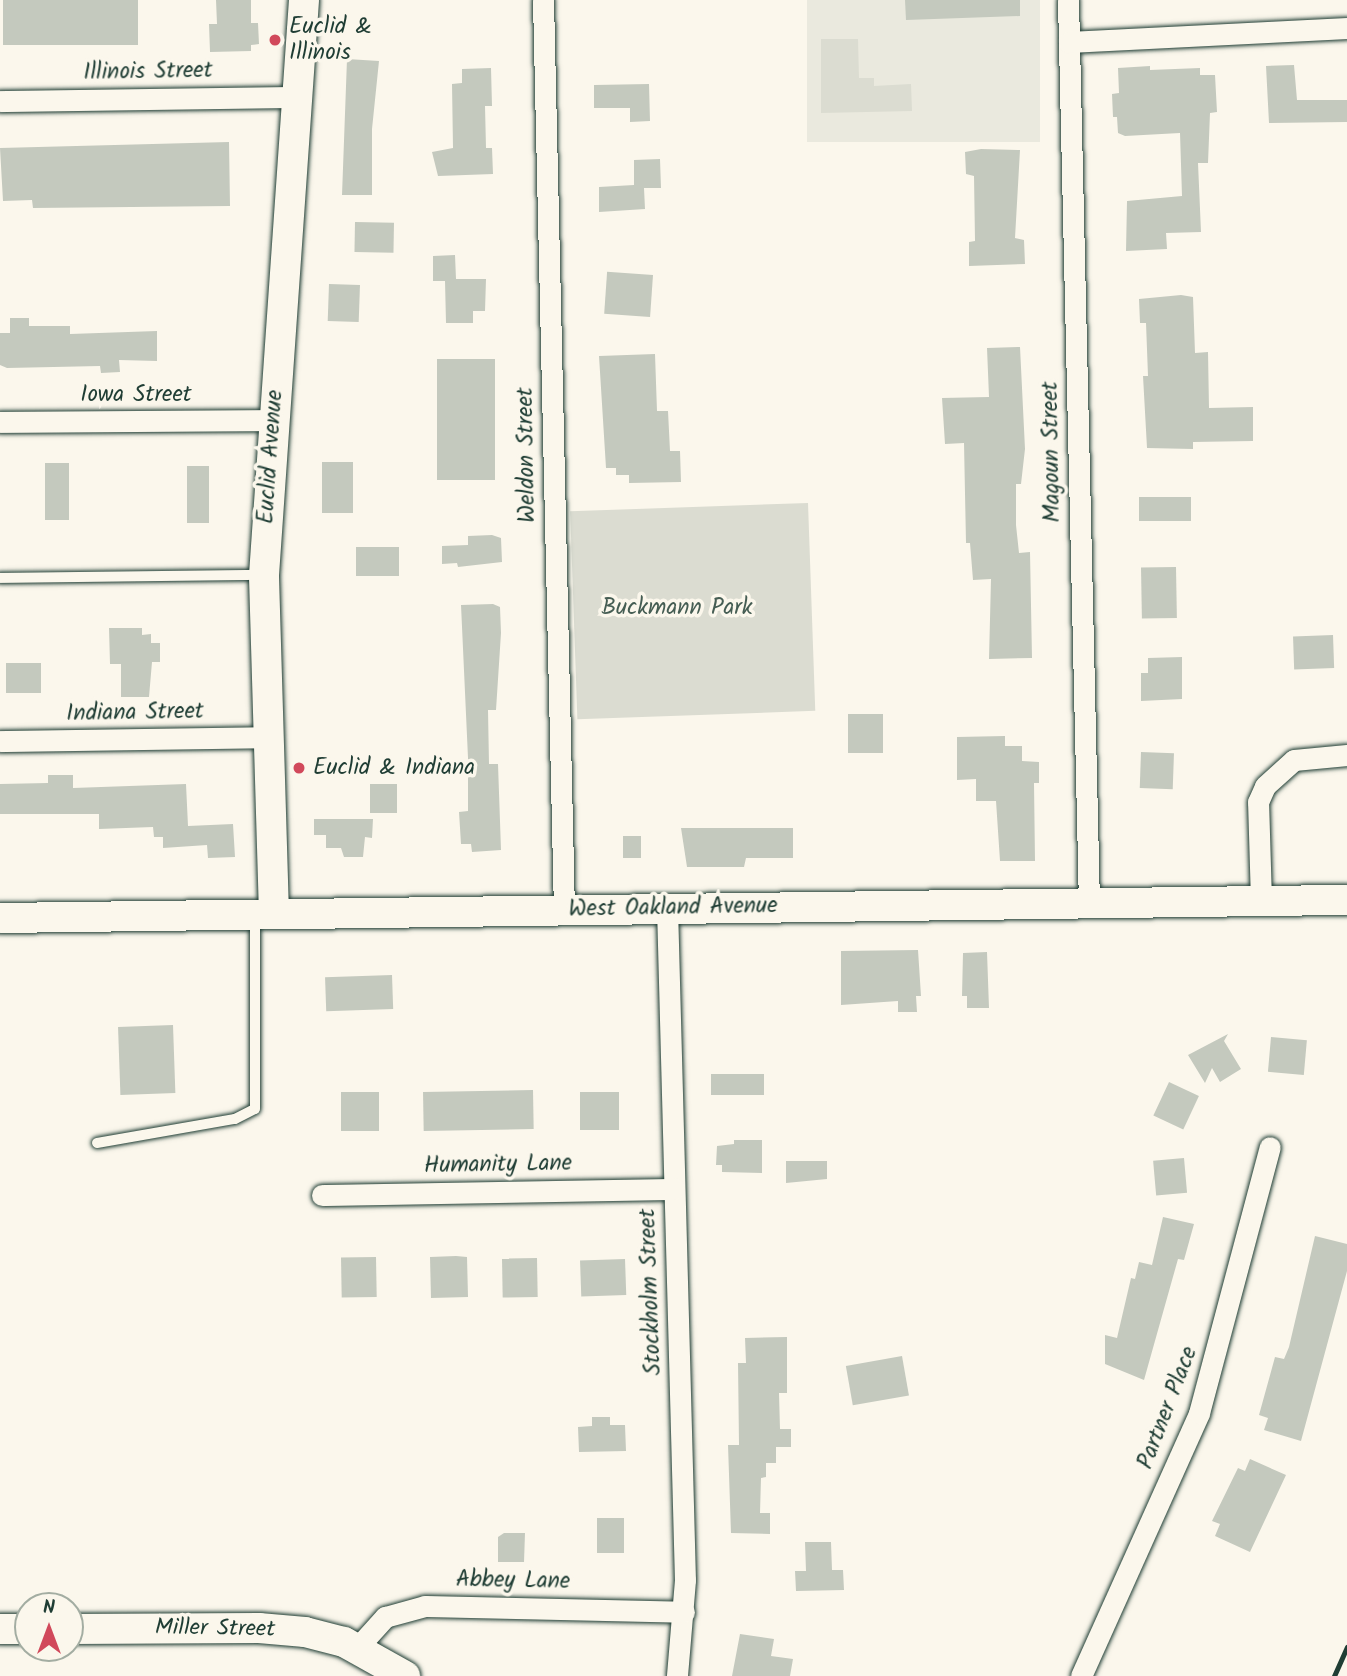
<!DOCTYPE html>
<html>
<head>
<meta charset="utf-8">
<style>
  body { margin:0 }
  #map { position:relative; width:1347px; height:1676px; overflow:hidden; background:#fbf7ec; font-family:Kalam,sans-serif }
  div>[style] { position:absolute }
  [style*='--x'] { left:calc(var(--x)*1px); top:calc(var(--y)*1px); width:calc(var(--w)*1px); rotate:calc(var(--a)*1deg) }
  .built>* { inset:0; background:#eae9de; transform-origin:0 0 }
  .green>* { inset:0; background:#dbdcd1; transform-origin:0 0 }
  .building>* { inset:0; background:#c4c9be; transform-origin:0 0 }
  .roads { filter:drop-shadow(0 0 2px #1f3d34) drop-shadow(0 0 2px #1f3d34) }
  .lane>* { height:10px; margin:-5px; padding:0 5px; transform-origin:5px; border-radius:5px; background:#fbf7ec }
  .street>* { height:21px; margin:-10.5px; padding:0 10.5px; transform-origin:10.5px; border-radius:10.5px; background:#fbf7ec }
  .secondary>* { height:30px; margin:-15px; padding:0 15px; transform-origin:15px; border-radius:15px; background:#fbf7ec }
  .rail>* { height:5px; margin:-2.5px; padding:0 2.5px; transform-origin:2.5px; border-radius:2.5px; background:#1f3d34 }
  .dots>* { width:19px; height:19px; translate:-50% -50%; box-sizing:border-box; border:4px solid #fbf7ec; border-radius:50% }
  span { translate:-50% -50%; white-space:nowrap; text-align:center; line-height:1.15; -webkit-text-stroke:7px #fbf7ec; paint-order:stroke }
  .poi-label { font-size:23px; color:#1f3d34 }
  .left { translate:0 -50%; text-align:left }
  .street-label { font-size:23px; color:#1f3d34 }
  .park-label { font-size:23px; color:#455d53 }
  .north { position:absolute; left:14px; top:1592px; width:70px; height:70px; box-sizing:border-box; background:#fbf7ec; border:2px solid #a3ada2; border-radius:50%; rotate:0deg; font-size:19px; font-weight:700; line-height:28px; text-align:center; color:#1f3d34 }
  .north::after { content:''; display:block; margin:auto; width:24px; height:32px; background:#d1495b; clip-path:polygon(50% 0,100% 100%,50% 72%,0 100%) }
</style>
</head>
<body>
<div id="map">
  <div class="built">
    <i style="left:807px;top:0;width:233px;height:142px"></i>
  </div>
  <div class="green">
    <i style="clip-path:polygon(821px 39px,858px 39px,859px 78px,874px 78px,874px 86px,911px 84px,912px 111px,821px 113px)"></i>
    <i style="left:808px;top:503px;width:208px;height:238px;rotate:88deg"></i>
  </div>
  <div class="building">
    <i style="left:3px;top:0;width:135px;height:45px"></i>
    <i style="clip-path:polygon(216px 0,251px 0,251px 23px,258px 23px,259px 44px,251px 45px,251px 51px,210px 52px,209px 24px,217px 24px)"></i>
    <i style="clip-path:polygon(905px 0,1020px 0,1020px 16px,906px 20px)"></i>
    <i style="clip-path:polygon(347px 59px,379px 61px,372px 129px,372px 195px,342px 195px)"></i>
    <i style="clip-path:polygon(1294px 65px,1297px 100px,1347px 100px,1347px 122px,1269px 123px,1266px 66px)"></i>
    <i style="clip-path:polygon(1150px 66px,1150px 70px,1200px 68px,1200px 75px,1215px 75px,1217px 112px,1210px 113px,1208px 163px,1198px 163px,1201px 232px,1166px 233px,1167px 249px,1126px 251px,1127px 201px,1182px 196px,1180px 133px,1125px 136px,1118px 133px,1117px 117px,1113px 117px,1112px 94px,1119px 93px,1118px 68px)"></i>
    <i style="clip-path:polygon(491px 68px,492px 106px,485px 106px,486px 148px,492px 148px,493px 174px,438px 176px,432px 152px,453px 148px,452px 84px,462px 83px,462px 69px)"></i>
    <i style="clip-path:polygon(649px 84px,650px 121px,630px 122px,630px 108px,594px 108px,594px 85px)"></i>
    <i style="clip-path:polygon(229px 142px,230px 206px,33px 208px,32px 200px,3px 201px,0 148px)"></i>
    <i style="clip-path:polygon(981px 149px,1020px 150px,1015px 238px,1024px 240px,1025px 264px,969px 266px,969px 242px,975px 241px,974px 176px,966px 174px,965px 152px)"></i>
    <i style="clip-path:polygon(660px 159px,661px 188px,644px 188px,645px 209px,599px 212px,599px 187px,634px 185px,634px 160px)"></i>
    <i style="left:355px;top:222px;width:39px;height:30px;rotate:1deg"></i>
    <i style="clip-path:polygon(455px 255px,456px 279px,486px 279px,485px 311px,473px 311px,473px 323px,446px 323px,445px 281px,433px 281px,433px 256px)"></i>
    <i style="left:653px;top:275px;width:42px;height:46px;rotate:94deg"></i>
    <i style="left:329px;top:284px;width:31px;height:37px;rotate:2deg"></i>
    <i style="clip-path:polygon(1181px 295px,1193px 297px,1195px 353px,1208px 352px,1209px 408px,1253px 407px,1253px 441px,1193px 442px,1193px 449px,1147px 448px,1143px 376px,1148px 376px,1146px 323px,1140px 323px,1139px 299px)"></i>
    <i style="clip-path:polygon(10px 318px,29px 318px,29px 326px,70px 326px,70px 334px,157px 331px,157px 361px,119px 360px,120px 372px,101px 373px,100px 366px,7px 368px,0 365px,0 333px,10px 333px)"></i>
    <i style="clip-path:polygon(1020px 347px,1025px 449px,1021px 484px,1016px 484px,1016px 525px,1019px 553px,1030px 552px,1032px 658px,989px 659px,991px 579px,973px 580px,970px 543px,966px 543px,964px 443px,945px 444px,942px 398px,989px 397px,987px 348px)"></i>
    <i style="clip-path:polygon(655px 354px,657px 411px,668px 411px,670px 451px,680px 451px,681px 482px,629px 483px,629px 475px,616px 475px,616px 468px,606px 468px,599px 356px)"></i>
    <i style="left:437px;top:359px;width:58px;height:121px"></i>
    <i style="left:322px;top:462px;width:31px;height:51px"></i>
    <i style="left:45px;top:463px;width:24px;height:57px"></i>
    <i style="left:187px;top:466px;width:22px;height:57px"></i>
    <i style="left:1191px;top:497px;width:24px;height:52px;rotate:90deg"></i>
    <i style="clip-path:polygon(492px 535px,501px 538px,502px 562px,458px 567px,457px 563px,442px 564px,442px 546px,468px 545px,468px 536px)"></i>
    <i style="left:399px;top:547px;width:29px;height:43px;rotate:90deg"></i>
    <i style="left:1176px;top:567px;width:51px;height:35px;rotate:89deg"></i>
    <i style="clip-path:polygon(493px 604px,500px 607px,501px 633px,496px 710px,488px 710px,489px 764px,498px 764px,501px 850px,472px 852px,471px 844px,461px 844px,459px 812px,468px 811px,468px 758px,461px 605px)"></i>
    <i style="clip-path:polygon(109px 628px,142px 628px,142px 635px,151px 634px,151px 643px,160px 643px,160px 662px,152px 662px,149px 697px,121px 697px,121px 664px,110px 664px)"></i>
    <i style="left:1333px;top:635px;width:33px;height:40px;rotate:88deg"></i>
    <i style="clip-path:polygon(1182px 657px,1182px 699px,1141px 701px,1141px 673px,1148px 673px,1148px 658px)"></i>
    <i style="left:6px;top:663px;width:35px;height:30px"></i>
    <i style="left:848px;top:714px;width:35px;height:39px"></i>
    <i style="clip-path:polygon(1005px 736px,1005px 746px,1022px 746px,1022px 761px,1039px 762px,1039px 783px,1034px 783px,1035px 861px,1000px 861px,996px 801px,976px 801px,976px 779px,957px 780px,957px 737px)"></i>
    <i style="left:1141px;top:752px;width:33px;height:36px;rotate:2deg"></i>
    <i style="clip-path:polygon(48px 775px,73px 775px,73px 788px,186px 784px,188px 826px,233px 824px,235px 857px,208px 858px,207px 845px,163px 848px,163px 837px,154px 837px,153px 827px,99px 829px,99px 814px,0 814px,0 784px,48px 783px)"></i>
    <i style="left:370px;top:784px;width:27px;height:29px"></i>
    <i style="clip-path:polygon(314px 819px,373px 819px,372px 838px,365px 837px,363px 857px,344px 857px,341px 848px,326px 848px,326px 835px,314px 835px)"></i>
    <i style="clip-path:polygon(681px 828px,793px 828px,793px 858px,746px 858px,744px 867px,687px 867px)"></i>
    <i style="left:623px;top:836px;width:18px;height:22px"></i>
    <i style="clip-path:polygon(918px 950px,921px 996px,916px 996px,917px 1012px,898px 1012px,898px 1001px,841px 1005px,841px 951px)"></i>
    <i style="clip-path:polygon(987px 952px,989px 1008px,967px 1008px,967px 996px,962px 996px,963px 953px)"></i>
    <i style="left:392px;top:975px;width:34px;height:67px;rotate:88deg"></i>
    <i style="left:173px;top:1025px;width:68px;height:55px;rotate:88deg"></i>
    <i style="clip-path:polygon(1228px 1034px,1224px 1041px,1241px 1069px,1220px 1082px,1212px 1068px,1205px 1083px,1188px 1055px)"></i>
    <i style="left:1271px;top:1037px;width:36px;height:35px;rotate:5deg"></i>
    <i style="left:764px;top:1074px;width:21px;height:53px;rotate:90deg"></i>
    <i style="left:1169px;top:1082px;width:33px;height:37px;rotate:25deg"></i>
    <i style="left:533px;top:1090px;width:39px;height:110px;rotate:89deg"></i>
    <i style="left:341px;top:1092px;width:38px;height:39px"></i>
    <i style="left:580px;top:1092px;width:39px;height:38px"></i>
    <i style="clip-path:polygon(734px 1140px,762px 1140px,762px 1173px,722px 1172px,722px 1165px,716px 1165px,717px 1146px,734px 1144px)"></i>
    <i style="left:1184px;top:1158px;width:35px;height:31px;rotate:85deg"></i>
    <i style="clip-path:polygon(786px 1161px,827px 1161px,827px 1179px,786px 1183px)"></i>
    <i style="clip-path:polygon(1163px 1217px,1194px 1224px,1184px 1260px,1178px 1259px,1144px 1380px,1105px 1364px,1105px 1335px,1117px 1338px,1131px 1278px,1135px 1279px,1139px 1262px,1152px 1265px)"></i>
    <i style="clip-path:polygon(1315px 1236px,1347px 1244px,1347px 1271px,1301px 1441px,1264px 1430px,1268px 1418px,1259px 1415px,1275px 1357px,1284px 1359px,1289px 1347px)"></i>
    <i style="clip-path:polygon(456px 1256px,467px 1257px,468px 1297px,431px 1298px,430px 1257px)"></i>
    <i style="left:376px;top:1257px;width:40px;height:35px;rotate:89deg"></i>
    <i style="left:537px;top:1258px;width:39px;height:35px;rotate:89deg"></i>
    <i style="left:625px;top:1259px;width:36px;height:45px;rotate:88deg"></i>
    <i style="clip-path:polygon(787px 1337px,787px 1393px,779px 1393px,780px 1429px,791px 1429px,791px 1447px,776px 1447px,776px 1463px,766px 1463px,766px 1477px,761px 1478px,760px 1513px,770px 1513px,770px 1534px,731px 1533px,728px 1445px,739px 1445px,738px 1363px,746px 1363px,745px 1338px)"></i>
    <i style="left:902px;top:1356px;width:40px;height:57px;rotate:80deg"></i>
    <i style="clip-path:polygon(592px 1417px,610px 1417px,610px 1425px,625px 1425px,626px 1451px,579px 1452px,578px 1427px,592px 1426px)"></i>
    <i style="clip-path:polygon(1250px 1459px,1286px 1475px,1250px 1552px,1215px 1536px,1220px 1524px,1212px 1521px,1238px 1468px,1245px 1471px)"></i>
    <i style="left:597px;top:1518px;width:27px;height:35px"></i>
    <i style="clip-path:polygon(504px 1533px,525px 1533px,524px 1562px,498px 1562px,498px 1537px)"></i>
    <i style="clip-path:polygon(805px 1542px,831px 1542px,832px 1570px,843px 1570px,844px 1590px,796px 1591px,795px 1571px,806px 1571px)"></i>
    <i style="clip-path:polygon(740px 1634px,774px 1639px,771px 1656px,793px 1659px,790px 1676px,732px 1676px)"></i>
  </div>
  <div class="roads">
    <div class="lane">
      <i style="--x:0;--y:578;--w:261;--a:-0.7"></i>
      <i style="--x:97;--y:1143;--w:140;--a:-9.9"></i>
      <i style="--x:235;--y:1119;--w:22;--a:-27"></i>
      <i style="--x:255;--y:1109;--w:192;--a:-90"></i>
    </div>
    <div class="street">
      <i style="--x:543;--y:0;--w:909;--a:88.68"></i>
      <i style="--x:1068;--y:0;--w:904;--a:88.67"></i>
      <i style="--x:1069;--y:42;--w:278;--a:-2.9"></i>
      <i style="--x:0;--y:101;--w:298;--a:-0.8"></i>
      <i style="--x:0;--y:422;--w:273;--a:-0.4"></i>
      <i style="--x:0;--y:741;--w:270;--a:-0.8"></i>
      <i style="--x:1261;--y:901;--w:99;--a:-91.7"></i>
      <i style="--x:1258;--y:802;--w:17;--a:-66"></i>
      <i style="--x:1265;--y:786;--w:39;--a:-42"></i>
      <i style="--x:1294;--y:760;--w:53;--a:-5.4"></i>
      <i style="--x:667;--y:907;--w:673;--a:88.47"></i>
      <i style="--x:685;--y:1580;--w:96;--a:94.8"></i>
      <i style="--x:322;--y:1195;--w:352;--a:-1"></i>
      <i style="--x:357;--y:1648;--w:42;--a:-47.9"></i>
      <i style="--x:385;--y:1617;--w:41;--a:-15.4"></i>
      <i style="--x:425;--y:1606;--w:259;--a:1.3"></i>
      <i style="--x:1081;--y:1676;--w:288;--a:-65.8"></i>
      <i style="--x:1199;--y:1413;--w:275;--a:-75.1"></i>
    </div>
    <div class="secondary">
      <i style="--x:274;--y:914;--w:339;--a:-91.7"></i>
      <i style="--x:264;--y:575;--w:576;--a:-86.02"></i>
      <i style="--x:0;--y:918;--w:1347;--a:-0.77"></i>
      <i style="--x:0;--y:1629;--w:28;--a:0"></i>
      <i style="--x:70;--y:1629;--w:189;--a:-0.3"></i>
      <i style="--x:259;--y:1628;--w:46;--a:5"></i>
      <i style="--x:305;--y:1632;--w:40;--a:14.4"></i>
      <i style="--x:344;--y:1642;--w:70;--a:29.1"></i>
    </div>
  </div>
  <div class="rail">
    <i style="--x:1334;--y:1676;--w:32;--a:-66"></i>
  </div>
  <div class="dots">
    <i style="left:275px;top:40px;background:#d1495b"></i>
    <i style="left:299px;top:768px;background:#d1495b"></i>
  </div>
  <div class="poi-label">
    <span class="left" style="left:289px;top:40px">Euclid &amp;<br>Illinois</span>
    <span class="left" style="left:313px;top:768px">Euclid &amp; Indiana</span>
  </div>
  <div class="street-label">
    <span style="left:148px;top:72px;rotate:-1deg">Illinois Street</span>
    <span style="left:136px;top:395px">Iowa Street</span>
    <span style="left:1052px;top:452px;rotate:-91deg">Magoun Street</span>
    <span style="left:527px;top:455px;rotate:-91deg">Weldon Street</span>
    <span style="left:271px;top:457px;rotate:-86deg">Euclid Avenue</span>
    <span style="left:135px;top:713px;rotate:-1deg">Indiana Street</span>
    <span style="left:673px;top:908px;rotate:-1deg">West Oakland Avenue</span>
    <span style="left:498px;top:1165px;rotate:-1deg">Humanity Lane</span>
    <span style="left:651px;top:1292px;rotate:-92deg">Stockholm Street</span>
    <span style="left:1168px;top:1408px;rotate:-69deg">Partner Place</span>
    <span style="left:513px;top:1581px;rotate:1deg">Abbey Lane</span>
    <span style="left:215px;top:1629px;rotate:1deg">Miller Street</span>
  </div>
  <div class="park-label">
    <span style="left:677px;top:608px">Buckmann Park</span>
  </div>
  <div class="north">N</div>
</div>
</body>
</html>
